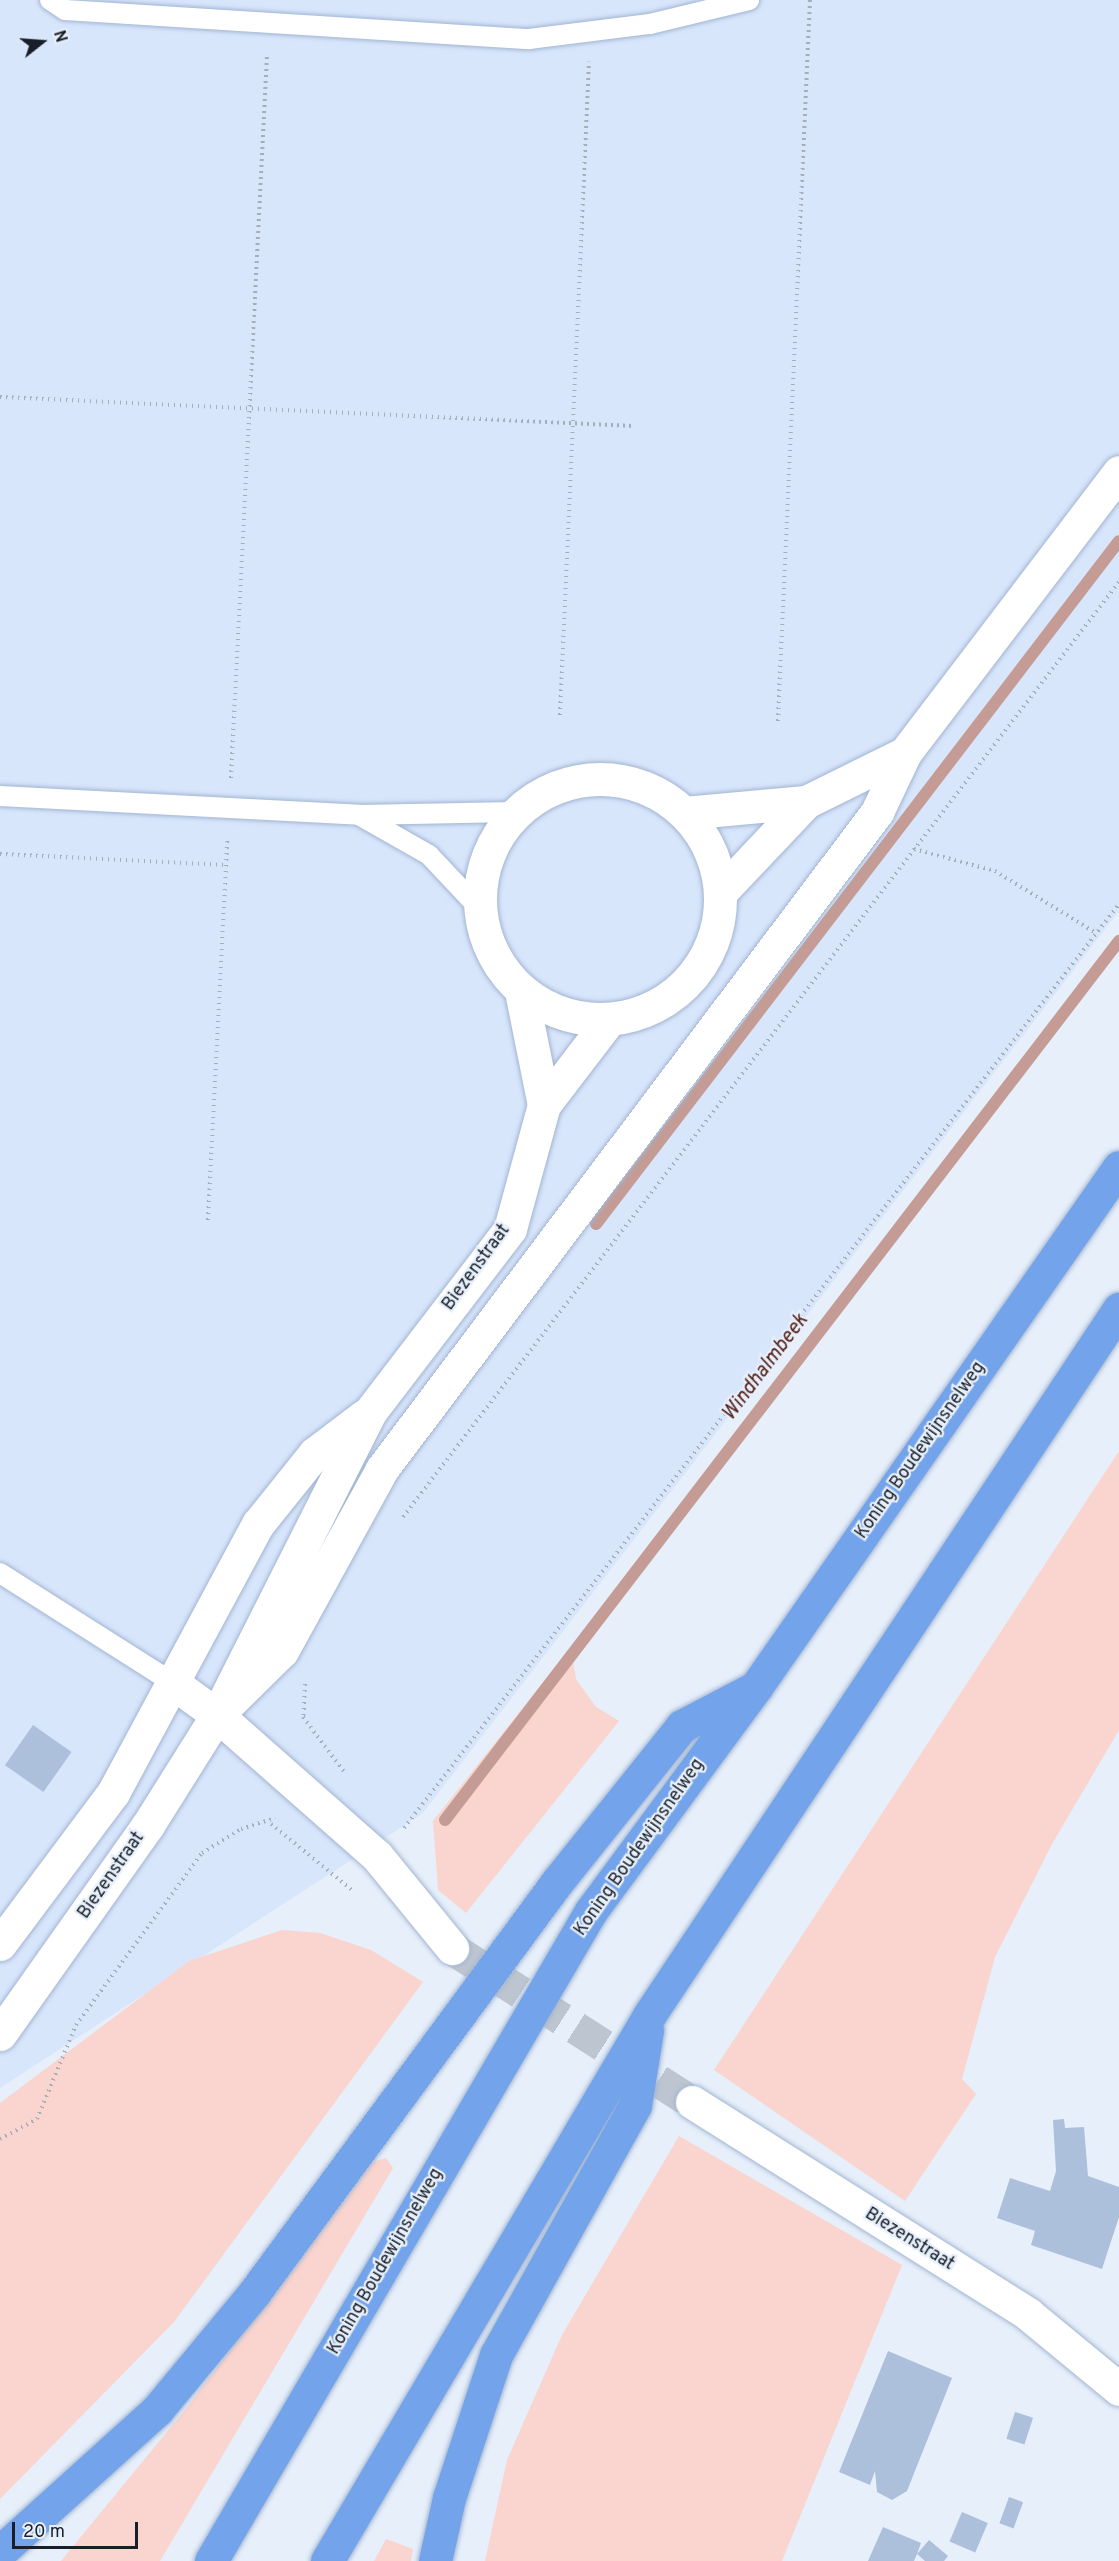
<!DOCTYPE html>
<html>
<head>
<meta charset="utf-8">
<style>
  body { margin:0 }
  #map { position:relative; width:1119px; height:2561px; overflow:hidden; background:#e6effa; font-family:Overpass,sans-serif }
  div>[style] { position:absolute }
  [style*='--x'] { left:calc(var(--x)*1px); top:calc(var(--y)*1px); width:calc(var(--w)*1px); rotate:calc(var(--a)*1deg) }
  .built>* { inset:0; background:#d8e6fc }
  .green>* { inset:0; background:#fad4ce }
  .stream>* { height:12px; margin:-6px; padding:0 6px; transform-origin:6px; border-radius:6px; background:#c49c95 }
  .building>* { inset:0; background:#acc0dc; transform-origin:0 0 }
  .street-tunnel>* { height:33px; margin-top:-16.5px; transform-origin:0; background:repeating-linear-gradient(90deg,#bdc5d0 0 33px,transparent 0 49px) }
  .path>* { height:4px; margin-top:-2px; transform-origin:0; background:repeating-linear-gradient(90deg,#a6aeb9 0 1.5px,transparent 0 6px) }
  .roads { filter:drop-shadow(0 0 2px #a2b5d1) drop-shadow(0 0 2px #a2b5d1) }
  .lane>* { height:20px; margin:-10px; padding:0 10px; transform-origin:10px; border-radius:10px; background:#fff }
  .street>* { height:33px; margin:-16.5px; padding:0 16.5px; transform-origin:16.5px; border-radius:16.5px; background:#fff }
  .street>.ring { margin:-16.5px; padding:0; box-sizing:content-box; background:none; border:33px solid #fff; border-radius:50% }
  .highway>* { height:33px; margin:-16.5px; padding:0 16.5px; transform-origin:16.5px; border-radius:16.5px; background:#73a3ea }
  span { translate:-50% -50%; white-space:nowrap; text-align:center; line-height:1.15; -webkit-text-stroke:4.5px #e6effa; paint-order:stroke }
  .street-label { font-size:18px; color:#181f29 }
  .water-label { font-size:20px; color:#542019; font-style:italic }
  .north { position:absolute; left:12px; top:12px; width:60px; height:60px; -webkit-text-stroke:4px #e6effa; paint-order:stroke; rotate:73deg; font-size:16px; font-weight:700; line-height:24px; text-align:center; color:#181f29 }
  .north::after { content:''; display:block; margin:auto; width:21px; height:27px; background:#181f29; clip-path:polygon(50% 0,100% 100%,50% 72%,0 100%) }
  .scale { position:absolute; left:12px; top:2522px; width:126px; height:27px; box-sizing:border-box; border:3px solid #181f29; border-top:0; padding-left:8px; font-size:18px; line-height:21px; white-space:nowrap; color:#181f29; -webkit-text-stroke:4px #e6effa; paint-order:stroke }
</style>
</head>
<body>
<div id="map">
  <div class="built">
    <i style="clip-path:polygon(0 0,1119px 0,1119px 911px,422px 1814px,0 2088px)"></i>
  </div>
  <div class="green">
    <i style="clip-path:polygon(1119px 1451px,1119px 1730px,1052px 1844px,995px 1957px,962px 2079px,976px 2094px,905px 2201px,714px 2070px)"></i>
    <i style="clip-path:polygon(571px 1647px,576px 1679px,596px 1707px,619px 1721px,466px 1913px,438px 1890px,433px 1821px)"></i>
    <i style="clip-path:polygon(282px 1930px,320px 1933px,371px 1950px,423px 1982px,174px 2322px,0 2499px,0 2103px,189px 1961px)"></i>
    <i style="clip-path:polygon(679px 2136px,902px 2265px,782px 2561px,485px 2561px,507px 2460px,562px 2335px)"></i>
    <i style="clip-path:polygon(386px 2158px,393px 2168px,160px 2561px,61px 2561px,184px 2411px,373px 2162px)"></i>
    <i style="clip-path:polygon(386px 2539px,413px 2549px,411px 2561px,374px 2561px)"></i>
  </div>
  <div class="stream">
    <i style="--x:596;--y:1224;--w:860;--a:-52.56"></i>
    <i style="--x:445;--y:1820;--w:1108;--a:-52.52"></i>
  </div>
  <div class="building">
    <i style="left:33px;top:1725px;width:47px;height:49px;rotate:35deg"></i>
    <i style="clip-path:polygon(1064px 2119px,1065px 2128px,1084px 2127px,1088px 2176px,1119px 2187px,1119px 2217px,1102px 2269px,1031px 2245px,1035px 2231px,997px 2218px,1010px 2178px,1050px 2191px,1056px 2171px,1053px 2120px)"></i>
    <i style="clip-path:polygon(888px 2351px,952px 2378px,907px 2491px,892px 2500px,877px 2492px,875px 2471px,870px 2485px,839px 2472px)"></i>
    <i style="left:1015px;top:2412px;width:19px;height:28px;rotate:18deg"></i>
    <i style="left:1009px;top:2497px;width:15px;height:28px;rotate:20deg"></i>
    <i style="left:962px;top:2512px;width:28px;height:32px;rotate:23deg"></i>
    <i style="clip-path:polygon(883px 2527px,921px 2543px,917px 2554px,929px 2540px,948px 2556px,944px 2561px,925px 2561px,917px 2554px,914px 2561px,868px 2561px)"></i>
  </div>
  <div class="street-tunnel">
    <i style="--x:452;--y:1948;--w:285;--a:32.7"></i>
  </div>
  <div class="path">
    <i style="--x:0;--y:397;--w:634;--a:2.62"></i>
    <i style="--x:560;--y:715;--w:654;--a:-87.46"></i>
    <i style="--x:778;--y:721;--w:722;--a:-87.46"></i>
    <i style="--x:231;--y:778;--w:724;--a:-87.15"></i>
    <i style="--x:914;--y:849;--w:84;--a:15.2"></i>
    <i style="--x:995;--y:871;--w:119;--a:31.5"></i>
    <i style="--x:0;--y:854;--w:226;--a:2.8"></i>
    <i style="--x:208;--y:1220;--w:380;--a:-87.1"></i>
    <i style="--x:403;--y:1517;--w:1178;--a:-52.56"></i>
    <i style="--x:305;--y:1684;--w:33;--a:93"></i>
    <i style="--x:303;--y:1717;--w:70;--a:53.1"></i>
    <i style="--x:271;--y:1824;--w:104;--a:39.2"></i>
    <i style="--x:404;--y:1828;--w:1168;--a:-52.27"></i>
    <i style="--x:0;--y:2139;--w:42;--a:-28.4"></i>
    <i style="--x:37;--y:2119;--w:102;--a:-67.5"></i>
    <i style="--x:76;--y:2025;--w:213;--a:-53.8"></i>
    <i style="--x:202;--y:1853;--w:46;--a:-31.6"></i>
    <i style="--x:241;--y:1829;--w:36;--a:-18"></i>
  </div>
  <div class="roads">
    <div class="lane">
      <i style="--x:50;--y:0;--w:18;--a:34"></i>
      <i style="--x:65;--y:10;--w:465;--a:3.6"></i>
      <i style="--x:529;--y:39;--w:122;--a:-7.1"></i>
      <i style="--x:650;--y:24;--w:102;--a:-13.6"></i>
      <i style="--x:0;--y:796;--w:360;--a:3"></i>
      <i style="--x:359;--y:815;--w:158;--a:-1.1"></i>
      <i style="--x:359;--y:815;--w:81;--a:29.7"></i>
      <i style="--x:429;--y:855;--w:73;--a:46.7"></i>
      <i style="--x:0;--y:1573;--w:205;--a:32.4"></i>
    </div>
    <div class="street">
      <i class="ring" style="left:480px;top:779px;width:207px;height:207px"></i>
      <i style="--x:684;--y:813;--w:122;--a:-5.2"></i>
      <i style="--x:806;--y:802;--w:110;--a:-26.3"></i>
      <i style="--x:721;--y:892;--w:124;--a:-46.6"></i>
      <i style="--x:521;--y:991;--w:116;--a:78.6"></i>
      <i style="--x:173;--y:1683;--w:54;--a:36"></i>
      <i style="--x:217;--y:1715;--w:213;--a:41.4"></i>
      <i style="--x:377;--y:1856;--w:119;--a:50.8"></i>
      <i style="--x:217;--y:1715;--w:91;--a:-44.6"></i>
      <i style="--x:282;--y:1651;--w:208;--a:-61.2"></i>
      <i style="--x:382;--y:1469;--w:823;--a:-53"></i>
      <i style="--x:877;--y:812;--w:65;--a:-64.6"></i>
      <i style="--x:905;--y:753;--w:353;--a:-52.7"></i>
      <i style="--x:0;--y:1944;--w:189;--a:-53.2"></i>
      <i style="--x:113;--y:1793;--w:306;--a:-61.7"></i>
      <i style="--x:258;--y:1524;--w:90;--a:-51.3"></i>
      <i style="--x:314;--y:1454;--w:63;--a:-37.2"></i>
      <i style="--x:0;--y:2034;--w:256;--a:-54.7"></i>
      <i style="--x:148;--y:1825;--w:130;--a:-57.9"></i>
      <i style="--x:217;--y:1715;--w:339;--a:-63.2"></i>
      <i style="--x:370;--y:1412;--w:230;--a:-52.6"></i>
      <i style="--x:510;--y:1229;--w:129;--a:-74.7"></i>
      <i style="--x:544;--y:1105;--w:107;--a:-52.6"></i>
      <i style="--x:692;--y:2102;--w:397;--a:32.2"></i>
      <i style="--x:1028;--y:2314;--w:118;--a:39.5"></i>
    </div>
    <div class="highway">
      <i style="--x:0;--y:2552;--w:212;--a:-42.1"></i>
      <i style="--x:157;--y:2410;--w:152;--a:-50.3"></i>
      <i style="--x:254;--y:2293;--w:511;--a:-53.6"></i>
      <i style="--x:557;--y:1882;--w:200;--a:-51.3"></i>
      <i style="--x:682;--y:1726;--w:76;--a:-27.6"></i>
      <i style="--x:211;--y:2561;--w:753;--a:-59.69"></i>
      <i style="--x:591;--y:1911;--w:278;--a:-53.6"></i>
      <i style="--x:756;--y:1687;--w:634;--a:-55.08"></i>
      <i style="--x:327;--y:2561;--w:635;--a:-59.44"></i>
      <i style="--x:650;--y:2014;--w:847;--a:-56.37"></i>
      <i style="--x:435;--y:2561;--w:65;--a:-77.5"></i>
      <i style="--x:449;--y:2498;--w:151;--a:-71.8"></i>
      <i style="--x:496;--y:2355;--w:286;--a:-60.9"></i>
      <i style="--x:635;--y:2105;--w:76;--a:-80.9"></i>
    </div>
  </div>
  <div class="street-label">
    <span style="left:477px;top:1268px;rotate:-54deg">Biezenstraat</span>
    <span style="left:921px;top:1451px;rotate:-55deg">Koning Boudewijnsnelweg</span>
    <span style="left:640px;top:1848px;rotate:-55deg">Koning Boudewijnsnelweg</span>
    <span style="left:112px;top:1876px;rotate:-55deg">Biezenstraat</span>
    <span style="left:909px;top:2240px;rotate:32deg">Biezenstraat</span>
    <span style="left:386px;top:2262px;rotate:-60deg">Koning Boudewijnsnelweg</span>
  </div>
  <div class="water-label">
    <span style="left:766px;top:1368px;rotate:-53deg">Windhalmbeek</span>
  </div>
  <div class="north">N</div>
  <div class="scale">20 m</div>
</div>
</body>
</html>
